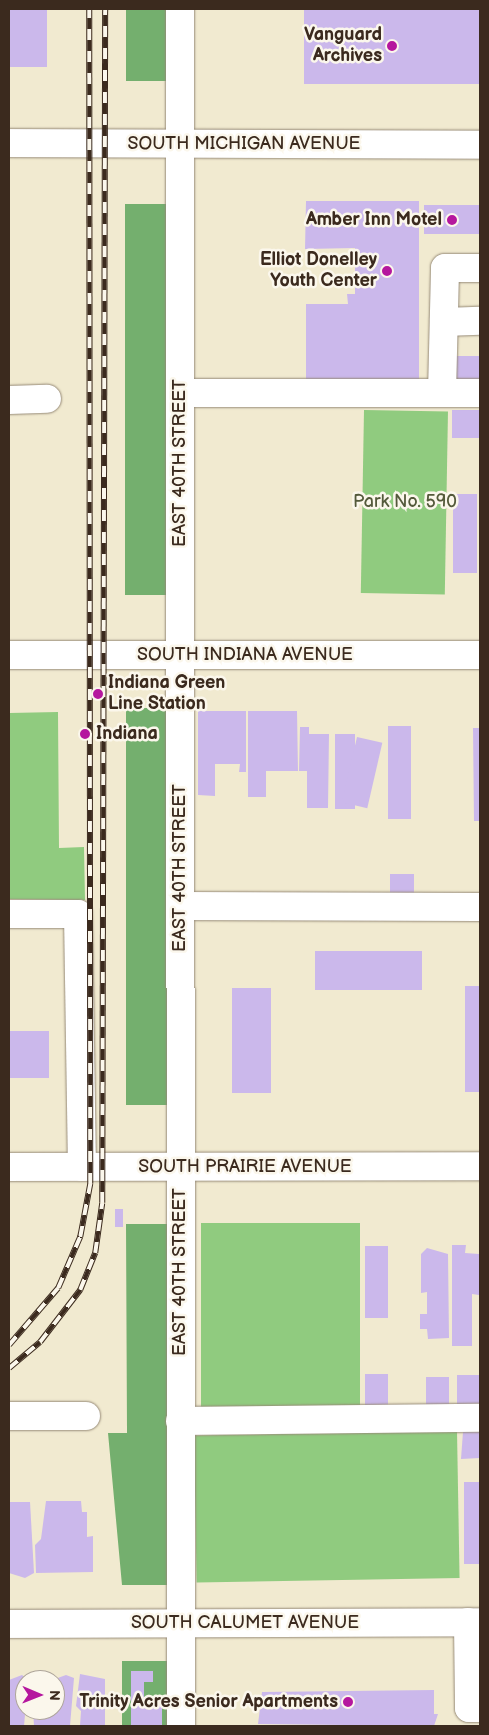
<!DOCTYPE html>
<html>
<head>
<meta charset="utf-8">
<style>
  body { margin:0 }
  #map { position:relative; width:489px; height:1735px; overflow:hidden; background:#f1ead0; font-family:"Balsamiq Sans",sans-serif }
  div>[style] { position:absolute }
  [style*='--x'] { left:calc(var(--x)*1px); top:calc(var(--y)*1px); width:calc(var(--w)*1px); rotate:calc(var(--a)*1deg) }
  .green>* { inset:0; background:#90cb7f; transform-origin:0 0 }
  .forest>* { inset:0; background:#74af6e; transform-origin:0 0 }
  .building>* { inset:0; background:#cbb8eb; transform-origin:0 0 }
  .roads { filter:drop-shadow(0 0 1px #968a77) drop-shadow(0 0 1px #968a77) }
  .minor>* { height:28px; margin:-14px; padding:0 14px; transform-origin:14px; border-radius:14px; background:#fff }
  .rail>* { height:5.5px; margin-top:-2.75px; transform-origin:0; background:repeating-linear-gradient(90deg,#fbf7ec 0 11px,#3b2a1e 0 22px); box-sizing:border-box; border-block:1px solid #3b2a1e }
  .dots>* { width:14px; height:14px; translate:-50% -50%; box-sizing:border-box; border:2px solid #fbf7ec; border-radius:50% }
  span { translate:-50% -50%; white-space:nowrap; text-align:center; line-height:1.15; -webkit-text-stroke:5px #fbf7ec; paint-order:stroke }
  .poi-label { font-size:18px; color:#3b2a1e; font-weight:700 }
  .right { translate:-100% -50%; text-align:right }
  .left { translate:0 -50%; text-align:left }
  .street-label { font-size:18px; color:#3b2a1e }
  .park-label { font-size:18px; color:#545a3b }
  .frame { position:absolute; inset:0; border:10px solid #3b2a1e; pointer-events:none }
  .north { position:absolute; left:15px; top:1670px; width:50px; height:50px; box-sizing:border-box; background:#fbf7ec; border:1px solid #aea59a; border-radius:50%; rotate:91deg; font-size:14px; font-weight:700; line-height:20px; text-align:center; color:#3b2a1e }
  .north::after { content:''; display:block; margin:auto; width:18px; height:22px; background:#b5179e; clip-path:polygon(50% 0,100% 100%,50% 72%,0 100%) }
</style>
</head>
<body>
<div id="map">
  <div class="green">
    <i style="left:364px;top:410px;width:84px;height:183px;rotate:1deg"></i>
    <i style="clip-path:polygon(58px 712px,59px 848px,84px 847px,85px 900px,9px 899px,9px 713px)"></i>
    <i style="left:201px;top:1223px;width:159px;height:189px"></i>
    <i style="left:457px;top:1431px;width:147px;height:263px;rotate:89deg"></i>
  </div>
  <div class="forest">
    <i style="left:126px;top:9px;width:47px;height:72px"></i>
    <i style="left:125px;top:204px;width:47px;height:391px"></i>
    <i style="left:126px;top:708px;width:43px;height:397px"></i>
    <i style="clip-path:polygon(126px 1224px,169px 1224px,169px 1585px,122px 1585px,108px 1433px,127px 1433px)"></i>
    <i style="left:122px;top:1661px;width:47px;height:65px"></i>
  </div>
  <div class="building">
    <i style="left:9px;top:9px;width:38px;height:58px"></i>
    <i style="left:304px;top:9px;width:176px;height:75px"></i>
    <i style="clip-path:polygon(306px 201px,419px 201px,419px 385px,306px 385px,306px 304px,348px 304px,347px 294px,355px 294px,355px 248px,305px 249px)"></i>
    <i style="left:424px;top:205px;width:56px;height:29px"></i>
    <i style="left:451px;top:356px;width:29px;height:28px"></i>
    <i style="left:452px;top:410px;width:27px;height:28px"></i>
    <i style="left:453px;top:494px;width:24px;height:79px"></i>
    <i style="clip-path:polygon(198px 711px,246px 711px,246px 772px,239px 772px,240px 764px,215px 764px,215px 796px,198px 795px)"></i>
    <i style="clip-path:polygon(248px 711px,297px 711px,298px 771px,266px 771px,266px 797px,248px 797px)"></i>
    <i style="left:388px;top:726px;width:23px;height:93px"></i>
    <i style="clip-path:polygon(300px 727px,309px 727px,309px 734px,329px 734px,328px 808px,307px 808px,307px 771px,299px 771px)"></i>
    <i style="clip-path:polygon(473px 728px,480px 728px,480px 821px,474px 821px)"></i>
    <i style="left:335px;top:734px;width:20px;height:75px"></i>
    <i style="left:357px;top:737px;width:26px;height:67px;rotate:13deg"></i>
    <i style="left:390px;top:874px;width:24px;height:21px"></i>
    <i style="left:422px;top:951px;width:39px;height:107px;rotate:90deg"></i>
    <i style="left:480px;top:986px;width:106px;height:15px;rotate:90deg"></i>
    <i style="left:232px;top:988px;width:39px;height:105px"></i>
    <i style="left:9px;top:1031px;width:40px;height:47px"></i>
    <i style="left:115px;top:1209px;width:8px;height:18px"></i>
    <i style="clip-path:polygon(452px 1245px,466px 1245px,465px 1253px,479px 1254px,479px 1295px,472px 1294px,472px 1346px,452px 1346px)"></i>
    <i style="left:388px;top:1246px;width:72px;height:23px;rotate:90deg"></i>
    <i style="clip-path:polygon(427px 1248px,448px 1254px,449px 1338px,428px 1339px,427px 1329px,420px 1329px,420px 1314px,427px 1314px,427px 1292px,421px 1293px,421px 1254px)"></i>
    <i style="left:365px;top:1374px;width:23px;height:32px"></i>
    <i style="left:457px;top:1375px;width:23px;height:33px"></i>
    <i style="left:426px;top:1377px;width:23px;height:32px"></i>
    <i style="clip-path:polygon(463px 1432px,480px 1432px,480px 1458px,461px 1459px)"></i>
    <i style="left:464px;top:1482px;width:16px;height:82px"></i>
    <i style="clip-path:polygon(46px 1501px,81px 1501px,82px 1512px,87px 1512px,87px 1537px,93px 1536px,93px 1572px,36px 1573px,35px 1545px,41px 1539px)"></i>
    <i style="clip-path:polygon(9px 1502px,30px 1502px,34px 1573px,25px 1578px,9px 1573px)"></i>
    <i style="clip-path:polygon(131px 1671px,153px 1671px,153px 1682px,144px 1682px,144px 1705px,162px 1705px,162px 1726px,131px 1726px)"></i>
    <i style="clip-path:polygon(42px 1674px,47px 1680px,30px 1680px,35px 1675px)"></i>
    <i style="clip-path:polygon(80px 1674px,105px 1679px,105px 1726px,80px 1726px,81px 1711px,76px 1706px)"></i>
    <i style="clip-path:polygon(22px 1675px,28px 1680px,24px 1726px,9px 1726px,9px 1680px)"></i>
    <i style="clip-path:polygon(66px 1675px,74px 1678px,70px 1726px,34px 1726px,33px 1710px,55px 1710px,55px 1679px)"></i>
    <i style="clip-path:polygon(434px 1690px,434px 1714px,438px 1714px,434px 1726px,258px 1724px,262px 1692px)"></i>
  </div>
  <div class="roads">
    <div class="minor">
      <i style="--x:180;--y:9;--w:1717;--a:89.97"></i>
      <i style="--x:9;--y:143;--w:471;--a:0.2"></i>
      <i style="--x:444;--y:322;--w:36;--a:-2"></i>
      <i style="--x:180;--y:393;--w:300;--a:0"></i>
      <i style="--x:442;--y:393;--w:125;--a:-88.6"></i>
      <i style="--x:445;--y:268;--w:35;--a:0"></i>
      <i style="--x:9;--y:400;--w:38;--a:-2"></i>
      <i style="--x:9;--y:655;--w:471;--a:0"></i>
      <i style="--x:180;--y:906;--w:300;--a:0.2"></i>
      <i style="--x:9;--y:914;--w:69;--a:0"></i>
      <i style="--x:78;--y:914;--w:253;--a:89.1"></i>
      <i style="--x:9;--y:1167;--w:471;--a:-0.1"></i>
      <i style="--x:9;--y:1416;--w:77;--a:0"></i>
      <i style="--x:180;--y:1421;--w:300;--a:-0.6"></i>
      <i style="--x:468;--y:1622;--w:86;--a:89.3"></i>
      <i style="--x:469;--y:1708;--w:11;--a:0"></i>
      <i style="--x:9;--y:1624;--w:471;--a:-0.2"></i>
    </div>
  </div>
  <div class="rail">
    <i style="--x:9;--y:1345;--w:75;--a:-49.3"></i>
    <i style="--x:58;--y:1288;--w:56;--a:-66.7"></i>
    <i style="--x:80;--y:1237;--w:54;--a:-79.3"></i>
    <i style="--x:90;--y:1184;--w:1175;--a:-90.05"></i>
    <i style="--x:9;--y:1368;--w:40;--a:-40"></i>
    <i style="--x:40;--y:1342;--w:66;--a:-52.4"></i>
    <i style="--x:80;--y:1290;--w:40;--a:-68"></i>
    <i style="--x:95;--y:1253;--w:50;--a:-82"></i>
    <i style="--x:102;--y:1203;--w:1194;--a:-89.86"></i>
  </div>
  <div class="dots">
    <i style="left:392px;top:46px;background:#b5179e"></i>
    <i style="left:452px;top:220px;background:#b5179e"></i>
    <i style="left:387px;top:271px;background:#b5179e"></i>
    <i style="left:98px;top:694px;background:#b5179e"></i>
    <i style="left:85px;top:734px;background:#b5179e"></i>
    <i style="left:348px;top:1702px;background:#b5179e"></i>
  </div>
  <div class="poi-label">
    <span class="right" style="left:382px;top:46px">Vanguard<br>Archives</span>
    <span class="right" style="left:442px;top:220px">Amber Inn Motel</span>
    <span class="right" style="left:377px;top:271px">Elliot Donelley<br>Youth Center</span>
    <span class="left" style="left:108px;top:694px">Indiana Green<br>Line Station</span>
    <span class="left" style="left:96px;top:734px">Indiana</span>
    <span class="right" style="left:338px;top:1702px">Trinity Acres Senior Apartments</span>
  </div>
  <div class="street-label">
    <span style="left:244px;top:144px">SOUTH MICHIGAN AVENUE</span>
    <span style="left:180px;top:463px;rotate:-90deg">EAST 40TH STREET</span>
    <span style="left:245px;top:655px">SOUTH INDIANA AVENUE</span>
    <span style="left:180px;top:868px;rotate:-90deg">EAST 40TH STREET</span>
    <span style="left:245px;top:1167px">SOUTH PRAIRIE AVENUE</span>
    <span style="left:180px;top:1272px;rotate:-90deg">EAST 40TH STREET</span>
    <span style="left:245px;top:1623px">SOUTH CALUMET AVENUE</span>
  </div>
  <div class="park-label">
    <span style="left:405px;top:502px">Park No. 590</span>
  </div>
  <div class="frame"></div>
  <div class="north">N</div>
</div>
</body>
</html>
